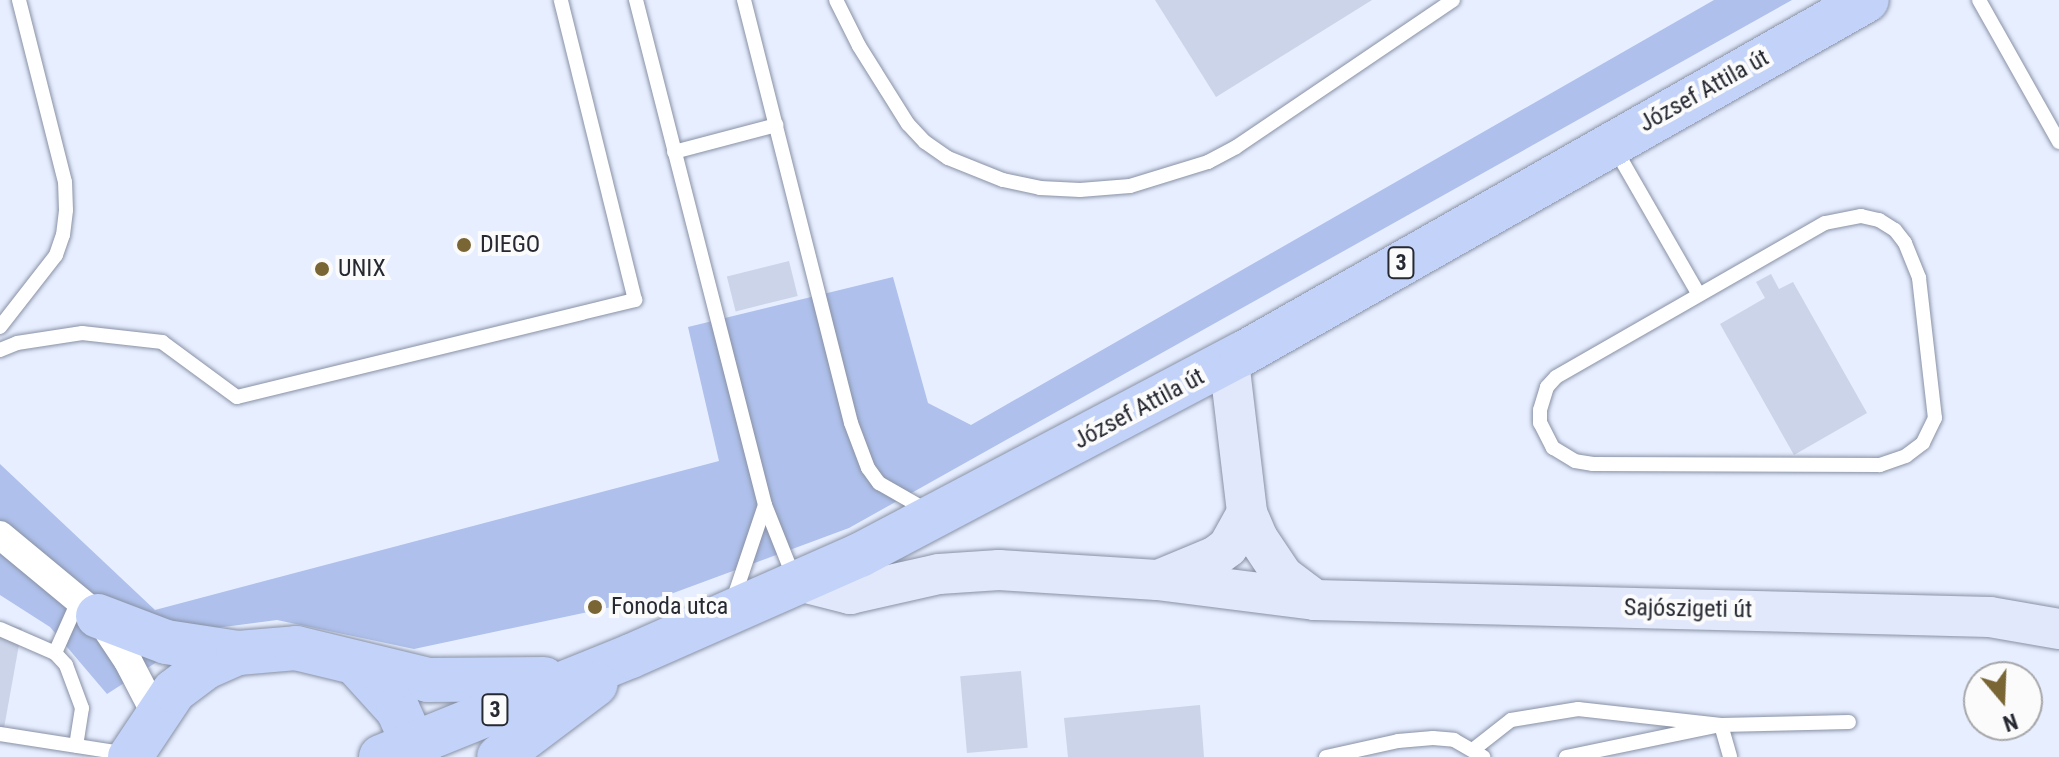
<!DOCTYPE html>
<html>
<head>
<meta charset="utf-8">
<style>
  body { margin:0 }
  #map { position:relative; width:2059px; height:757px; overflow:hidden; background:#e6eeff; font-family:"Roboto Condensed",sans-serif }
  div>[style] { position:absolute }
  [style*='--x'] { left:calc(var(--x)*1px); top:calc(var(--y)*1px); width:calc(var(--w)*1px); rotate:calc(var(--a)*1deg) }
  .green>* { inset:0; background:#aec0eb }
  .building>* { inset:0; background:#cbd4e9; transform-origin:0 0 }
  .roads { filter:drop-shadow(0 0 2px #8991a5) drop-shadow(0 0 2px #8991a5) }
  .lane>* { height:14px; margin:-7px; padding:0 7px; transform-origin:7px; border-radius:7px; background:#fff }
  .street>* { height:28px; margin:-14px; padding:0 14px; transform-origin:14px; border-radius:14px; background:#fff }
  .secondary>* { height:40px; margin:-20px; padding:0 20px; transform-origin:20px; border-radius:20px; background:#e1e8fb }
  .primary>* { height:44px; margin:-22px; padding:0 22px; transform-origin:22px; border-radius:22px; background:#c2d2f8 }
  .dots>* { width:22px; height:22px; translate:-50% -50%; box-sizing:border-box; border:4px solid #fbfbfb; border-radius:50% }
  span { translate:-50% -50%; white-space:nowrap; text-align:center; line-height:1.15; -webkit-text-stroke:8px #fbfbfb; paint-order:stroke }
  .shield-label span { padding:2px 6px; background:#fbfbfb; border:2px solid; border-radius:6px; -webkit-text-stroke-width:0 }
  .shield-label { font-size:22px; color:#262931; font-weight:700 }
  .street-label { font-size:24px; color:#262931 }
  .poi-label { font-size:24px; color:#262931 }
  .left { translate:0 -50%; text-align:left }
  .north { position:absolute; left:1963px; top:661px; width:80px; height:80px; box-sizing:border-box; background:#fbfbfb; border:2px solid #a6a7aa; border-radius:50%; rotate:161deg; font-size:22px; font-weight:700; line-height:32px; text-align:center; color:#262931 }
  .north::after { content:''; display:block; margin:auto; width:28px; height:36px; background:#7a6635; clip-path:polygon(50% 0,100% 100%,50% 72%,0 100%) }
</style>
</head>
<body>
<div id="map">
  <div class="green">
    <i style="clip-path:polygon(1714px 0,1792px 0,849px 528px,668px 595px,414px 649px,277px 620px,208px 629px,107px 694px,50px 627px,0 595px,0 464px,155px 610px,719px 461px,688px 327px,893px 277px,928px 403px,971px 425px)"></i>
  </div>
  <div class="building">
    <i style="clip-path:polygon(1155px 0,1372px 0,1216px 97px)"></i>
    <i style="left:789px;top:261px;width:36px;height:64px;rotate:76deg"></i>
    <i style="clip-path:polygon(1771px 274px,1779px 289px,1793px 282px,1867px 413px,1794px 455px,1720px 324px,1765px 298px,1756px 282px)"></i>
    <i style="clip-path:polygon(0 623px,22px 628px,4px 728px,0 727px)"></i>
    <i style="left:1021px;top:671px;width:77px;height:61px;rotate:85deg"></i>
    <i style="clip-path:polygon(1200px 705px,1204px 757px,1068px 757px,1064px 718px)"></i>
  </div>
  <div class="roads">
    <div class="lane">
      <i style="--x:636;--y:0;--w:521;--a:75.67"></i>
      <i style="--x:765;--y:505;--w:79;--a:68.3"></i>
      <i style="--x:744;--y:0;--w:436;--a:75.8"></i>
      <i style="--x:851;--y:423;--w:48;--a:69.3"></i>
      <i style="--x:868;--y:468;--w:19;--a:54"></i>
      <i style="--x:879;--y:483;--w:56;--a:29.7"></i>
      <i style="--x:836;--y:0;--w:51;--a:63.4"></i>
      <i style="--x:859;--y:46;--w:92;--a:57.9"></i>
      <i style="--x:908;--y:124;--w:25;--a:47"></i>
      <i style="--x:925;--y:142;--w:28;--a:35"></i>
      <i style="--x:948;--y:158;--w:59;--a:21.8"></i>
      <i style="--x:1003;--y:180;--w:38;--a:12"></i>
      <i style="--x:1040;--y:188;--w:40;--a:2.9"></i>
      <i style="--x:1080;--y:190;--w:50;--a:-4.6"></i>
      <i style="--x:1130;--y:186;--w:82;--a:-17.1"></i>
      <i style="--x:1208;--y:162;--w:32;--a:-28"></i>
      <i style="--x:1236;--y:147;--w:262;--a:-34.1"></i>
      <i style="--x:1979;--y:0;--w:163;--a:60.6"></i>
      <i style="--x:1614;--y:147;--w:168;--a:60.1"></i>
      <i style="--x:674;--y:152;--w:106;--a:-14.8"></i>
      <i style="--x:1861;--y:216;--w:18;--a:13"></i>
      <i style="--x:1879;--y:220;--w:19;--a:32"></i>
      <i style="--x:1895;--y:230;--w:16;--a:52"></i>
      <i style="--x:1905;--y:243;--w:38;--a:68"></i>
      <i style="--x:1919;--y:278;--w:141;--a:83.5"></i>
      <i style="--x:1935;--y:418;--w:28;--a:116"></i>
      <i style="--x:1923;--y:443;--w:21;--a:143"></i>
      <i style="--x:1906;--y:456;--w:28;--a:161"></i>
      <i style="--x:1880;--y:465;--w:287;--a:-179.8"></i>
      <i style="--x:1593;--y:464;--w:18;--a:-171"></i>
      <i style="--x:1575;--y:461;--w:26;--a:-149"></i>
      <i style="--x:1553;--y:448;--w:28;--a:-117"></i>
      <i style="--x:1540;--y:423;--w:13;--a:-90"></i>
      <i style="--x:1540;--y:410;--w:24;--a:-73"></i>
      <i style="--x:1547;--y:387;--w:13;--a:-48"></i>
      <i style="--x:1556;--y:377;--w:310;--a:-29.8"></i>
      <i style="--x:1825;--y:223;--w:37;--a:-11"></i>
      <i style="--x:0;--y:327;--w:91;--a:-52.1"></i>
      <i style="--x:56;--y:255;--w:21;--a:-71"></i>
      <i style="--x:63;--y:235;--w:25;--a:-83"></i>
      <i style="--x:66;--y:210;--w:28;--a:-92"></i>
      <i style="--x:65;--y:182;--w:188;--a:-104.2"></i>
      <i style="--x:0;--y:350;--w:18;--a:-22"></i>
      <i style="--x:17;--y:343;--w:66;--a:-8.7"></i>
      <i style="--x:82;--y:333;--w:81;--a:6.4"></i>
      <i style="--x:162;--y:342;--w:93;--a:36.3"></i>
      <i style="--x:237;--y:397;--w:410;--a:-13.7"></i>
      <i style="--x:635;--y:300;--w:309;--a:-103.9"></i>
      <i style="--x:732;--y:603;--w:103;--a:-71.4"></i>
      <i style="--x:0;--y:629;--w:60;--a:23.6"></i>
      <i style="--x:55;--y:653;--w:59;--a:-66"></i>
      <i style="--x:55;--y:653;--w:16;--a:47"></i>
      <i style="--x:66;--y:665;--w:46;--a:69.6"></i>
      <i style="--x:82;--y:708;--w:38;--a:99"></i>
      <i style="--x:0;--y:734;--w:129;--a:8.9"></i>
      <i style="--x:1474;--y:749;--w:47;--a:-38.1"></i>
      <i style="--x:1511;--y:720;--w:68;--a:-9.3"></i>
      <i style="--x:1578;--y:709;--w:144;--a:6.4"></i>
      <i style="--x:1721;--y:725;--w:33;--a:74"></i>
      <i style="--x:1326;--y:757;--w:74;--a:-12.5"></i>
      <i style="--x:1398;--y:741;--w:35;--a:-5"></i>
      <i style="--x:1433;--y:738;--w:21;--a:5"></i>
      <i style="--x:1454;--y:740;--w:34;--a:30"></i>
      <i style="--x:1566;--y:757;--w:158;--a:-11.7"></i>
      <i style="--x:1721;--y:725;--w:128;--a:-1.3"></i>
    </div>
    <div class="street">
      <i style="--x:0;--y:535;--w:127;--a:39.6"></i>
      <i style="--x:98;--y:616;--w:54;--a:56.3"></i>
      <i style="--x:128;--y:661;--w:61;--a:62.6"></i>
    </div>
    <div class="secondary">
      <i style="--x:1229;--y:361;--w:153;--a:83.2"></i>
      <i style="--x:1247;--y:513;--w:26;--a:67"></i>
      <i style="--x:1257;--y:537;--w:47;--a:56.3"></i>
      <i style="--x:1283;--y:576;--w:40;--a:37"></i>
      <i style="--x:1161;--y:579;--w:60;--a:-22.7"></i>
      <i style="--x:1216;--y:556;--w:15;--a:-37"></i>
      <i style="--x:1228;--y:547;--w:39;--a:-61"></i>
      <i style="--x:803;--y:582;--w:49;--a:14.3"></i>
      <i style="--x:850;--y:594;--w:91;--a:-12.7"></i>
      <i style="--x:939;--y:574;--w:60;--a:-3.8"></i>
      <i style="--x:999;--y:570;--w:158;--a:3.6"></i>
      <i style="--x:1157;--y:580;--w:159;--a:7.2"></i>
      <i style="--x:1315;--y:600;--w:675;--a:1.44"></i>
      <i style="--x:1990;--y:617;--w:70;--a:9.9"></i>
    </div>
    <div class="primary">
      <i style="--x:98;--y:616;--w:73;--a:20.9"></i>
      <i style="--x:166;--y:642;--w:73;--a:8.7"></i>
      <i style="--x:358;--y:666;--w:59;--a:47.7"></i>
      <i style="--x:398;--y:710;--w:51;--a:65.9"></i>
      <i style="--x:130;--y:757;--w:79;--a:-56.3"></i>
      <i style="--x:174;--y:691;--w:38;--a:-37"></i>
      <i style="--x:204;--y:668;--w:37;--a:-24"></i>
      <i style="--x:238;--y:653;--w:58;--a:-4.9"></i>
      <i style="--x:296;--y:648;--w:136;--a:13.6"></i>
      <i style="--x:428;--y:680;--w:116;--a:-0.5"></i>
      <i style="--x:381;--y:757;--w:270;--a:-22"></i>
      <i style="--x:631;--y:656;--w:250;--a:-23.8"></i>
      <i style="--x:860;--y:555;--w:432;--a:-27.8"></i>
      <i style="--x:1242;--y:354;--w:718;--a:-29.53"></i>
      <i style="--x:499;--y:757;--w:121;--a:-37"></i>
    </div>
  </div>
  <div class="dots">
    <i style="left:464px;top:245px;background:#7a6635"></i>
    <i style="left:322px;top:269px;background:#7a6635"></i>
    <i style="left:595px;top:607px;background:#7a6635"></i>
  </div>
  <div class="shield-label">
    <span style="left:1401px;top:263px">3</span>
    <span style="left:495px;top:710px">3</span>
  </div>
  <div class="street-label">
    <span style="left:1704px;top:91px;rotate:-29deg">József Attila út</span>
    <span style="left:1139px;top:409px;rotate:-28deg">József Attila út</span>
    <span style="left:1688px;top:609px;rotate:1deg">Sajószigeti út</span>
  </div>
  <div class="poi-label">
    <span class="left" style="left:480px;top:245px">DIEGO</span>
    <span class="left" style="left:338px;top:269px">UNIX</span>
    <span class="left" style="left:611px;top:607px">Fonoda utca</span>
  </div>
  <div class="north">N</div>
</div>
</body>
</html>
